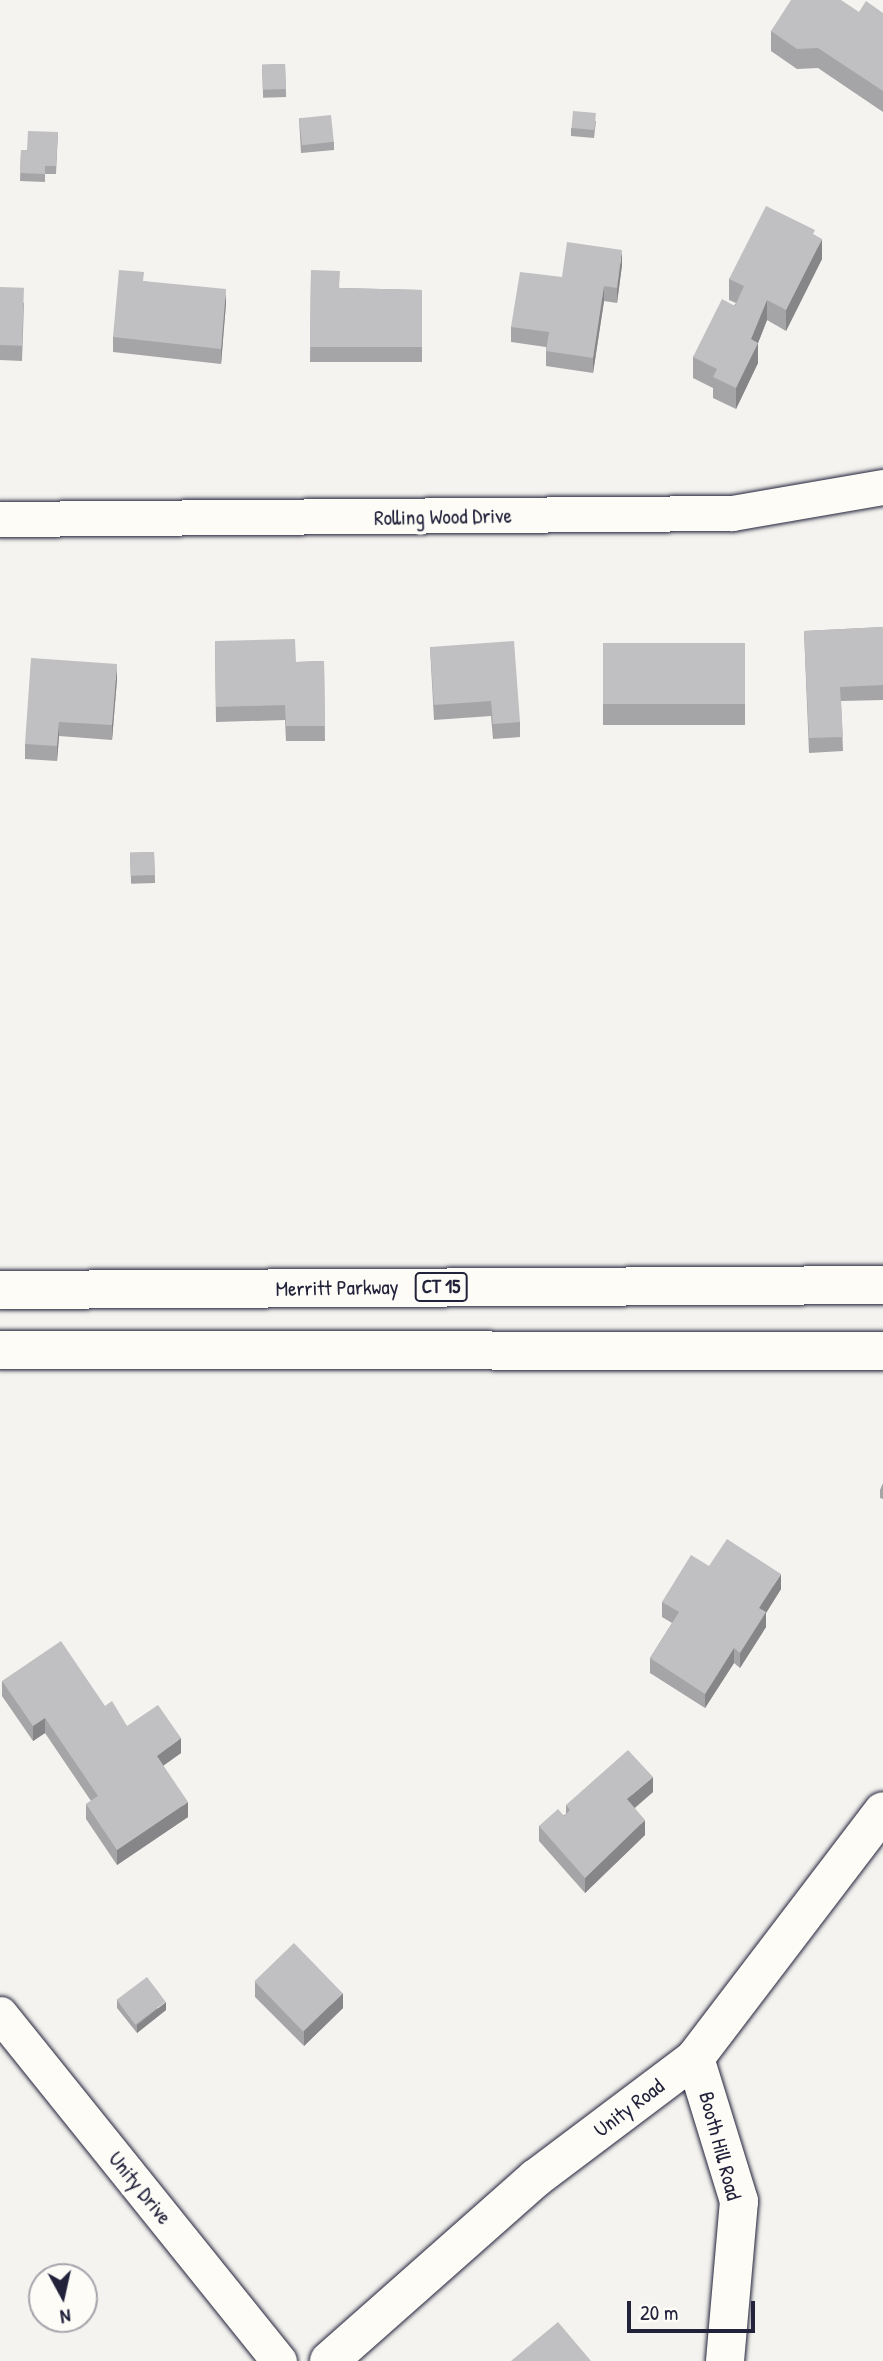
<!DOCTYPE html>
<html>
<head>
<meta charset="utf-8">
<style>
  body { margin:0 }
  #map { position:relative; width:883px; height:2361px; overflow:hidden; background:#f4f3ef; font-family:"Patrick Hand",sans-serif }
  div>[style] { position:absolute }
  [style*='--x'] { left:calc(var(--x)*1px); top:calc(var(--y)*1px); width:calc(var(--w)*1px); rotate:calc(var(--a)*1deg) }
  .roads { filter:drop-shadow(0 0 2px #22223b) drop-shadow(0 0 2px #22223b) }
  .minor>* { height:35px; margin:-17.5px; padding:0 17.5px; transform-origin:17.5px; border-radius:17.5px; background:#fdfcf7 }
  .tertiary>* { height:38px; margin:-19px; padding:0 19px; transform-origin:19px; border-radius:19px; background:#fdfcf7 }
  .secondary>* { height:38px; margin:-19px; padding:0 19px; transform-origin:19px; border-radius:19px; background:#fdfcf7 }
  .motorway>* { height:38px; margin:-19px; padding:0 19px; transform-origin:19px; border-radius:19px; background:#fdfcf7 }
  .wall>* { inset:0; background:#a5a4a7; transform-origin:0 0 }
  .shaded-wall>* { inset:0; background:#868688 }
  .building>* { inset:0; background:#c0bfc2; transform-origin:0 0 }
  span { translate:-50% -50%; white-space:nowrap; text-align:center; line-height:1.15; -webkit-text-stroke:7px #fdfcf7; paint-order:stroke }
  .shield-label span { padding:2px 5px; background:#fdfcf7; border:2px solid; border-radius:5px; -webkit-text-stroke-width:0 }
  .shield-label { font-size:19px; color:#22223b; font-weight:700 }
  .street-label { font-size:21px; color:#22223b }
  .north { position:absolute; left:28px; top:2263px; width:70px; height:70px; box-sizing:border-box; background:#fdfcf7; border:2px solid #a5a5ac; border-radius:50%; rotate:172deg; font-size:19px; font-weight:700; line-height:28px; text-align:center; color:#22223b }
  .north::after { content:''; display:block; margin:auto; width:24px; height:32px; background:#22223b; clip-path:polygon(50% 0,100% 100%,50% 72%,0 100%) }
  .scale { position:absolute; left:627px; top:2301px; width:128px; height:32px; box-sizing:border-box; border:4px solid #22223b; border-top:0; padding-left:9px; font-size:21px; line-height:24px; white-space:nowrap; color:#22223b; -webkit-text-stroke:5px #fdfcf7; paint-order:stroke }
</style>
</head>
<body>
<div id="map">
  <div class="roads">
    <div class="minor">
      <i style="--x:0;--y:519;--w:732;--a:-0.47"></i>
      <i style="--x:732;--y:513;--w:153;--a:-9.8"></i>
      <i style="--x:0;--y:2014;--w:445;--a:51.2"></i>
    </div>
    <div class="tertiary">
      <i style="--x:695;--y:2058;--w:150;--a:72.9"></i>
      <i style="--x:739;--y:2201;--w:161;--a:95"></i>
    </div>
    <div class="secondary">
      <i style="--x:329;--y:2361;--w:276;--a:-41.5"></i>
      <i style="--x:536;--y:2178;--w:199;--a:-37"></i>
      <i style="--x:695;--y:2058;--w:310;--a:-52.7"></i>
    </div>
    <div class="motorway">
      <i style="--x:0;--y:1290;--w:883;--a:-0.32"></i>
      <i style="--x:0;--y:1350;--w:883;--a:0.06"></i>
    </div>
  </div>
  <div class="wall">
    <i style="clip-path:polygon(859px 12px,883px 13px,883px 112px,818px 68px,797px 69px,771px 51px,771px 31px)"></i>
    <i style="left:285px;top:64px;width:33px;height:23px;rotate:88deg"></i>
    <i style="clip-path:polygon(299px 118px,334px 142px,334px 150px,301px 153px)"></i>
    <i style="clip-path:polygon(596px 121px,594px 138px,571px 136px,571px 128px)"></i>
    <i style="clip-path:polygon(58px 132px,56px 174px,45px 174px,45px 182px,20px 181px,21px 150px,27px 150px)"></i>
    <i style="clip-path:polygon(815px 235px,822px 259px,786px 331px,767px 320px,758px 343px,758px 363px,736px 409px,713px 398px,713px 388px,693px 378px,693px 357px,736px 303px,729px 300px,729px 279px)"></i>
    <i style="clip-path:polygon(622px 265px,617px 303px,604px 301px,593px 373px,546px 366px,546px 347px,511px 342px,511px 327px,562px 277px)"></i>
    <i style="clip-path:polygon(311px 270px,340px 288px,422px 290px,422px 362px,310px 362px)"></i>
    <i style="clip-path:polygon(144px 281px,226px 303px,221px 364px,113px 352px,113px 337px)"></i>
    <i style="clip-path:polygon(0 287px,24px 303px,22px 361px,0 360px)"></i>
    <i style="clip-path:polygon(883px 627px,883px 700px,841px 701px,843px 751px,809px 753px,804px 631px)"></i>
    <i style="clip-path:polygon(215px 641px,296px 662px,324px 661px,325px 741px,286px 741px,285px 720px,216px 722px)"></i>
    <i style="left:745px;top:643px;width:82px;height:142px;rotate:90deg"></i>
    <i style="clip-path:polygon(430px 647px,520px 722px,520px 737px,493px 739px,491px 716px,434px 720px)"></i>
    <i style="clip-path:polygon(117px 679px,112px 740px,59px 736px,57px 761px,25px 759px,25px 744px)"></i>
    <i style="left:154px;top:852px;width:31px;height:24px;rotate:88deg"></i>
    <i style="clip-path:polygon(883px 1483px,883px 1499px,880px 1498px,880px 1490px)"></i>
    <i style="clip-path:polygon(709px 1566px,781px 1589px,766px 1613px,766px 1627px,740px 1668px,734px 1663px,705px 1708px,650px 1673px,650px 1658px,672px 1623px,662px 1617px,662px 1602px)"></i>
    <i style="clip-path:polygon(2px 1681px,105px 1706px,127px 1726px,181px 1753px,163px 1766px,188px 1817px,117px 1865px,86px 1819px,86px 1804px,91px 1801px,45px 1733px,33px 1741px,2px 1696px)"></i>
    <i style="clip-path:polygon(653px 1792px,635px 1808px,645px 1835px,585px 1893px,539px 1841px,539px 1826px,566px 1814px,566px 1805px)"></i>
    <i style="clip-path:polygon(255px 1982px,343px 2008px,304px 2046px,255px 1997px)"></i>
    <i style="clip-path:polygon(117px 2000px,166px 2010px,137px 2033px,117px 2008px)"></i>
  </div>
  <div class="shaded-wall">
    <i style="clip-path:polygon(822px 239px,822px 259px,786px 331px,786px 310px)"></i>
    <i style="clip-path:polygon(622px 250px,622px 265px,617px 303px,617px 288px)"></i>
    <i style="clip-path:polygon(604px 286px,604px 301px,593px 373px,593px 358px)"></i>
    <i style="clip-path:polygon(226px 289px,226px 303px,221px 364px,221px 349px)"></i>
    <i style="clip-path:polygon(767px 300px,767px 320px,758px 343px,758px 363px,736px 409px,736px 388px,751px 339px)"></i>
    <i style="clip-path:polygon(117px 664px,117px 679px,112px 740px,112px 725px)"></i>
    <i style="clip-path:polygon(59px 722px,59px 736px,57px 761px,57px 746px)"></i>
    <i style="clip-path:polygon(781px 1574px,781px 1589px,766px 1613px,766px 1627px,740px 1668px,740px 1653px,759px 1608px)"></i>
    <i style="clip-path:polygon(734px 1648px,734px 1663px,705px 1708px,705px 1694px)"></i>
    <i style="clip-path:polygon(45px 1718px,45px 1733px,33px 1741px,33px 1726px)"></i>
    <i style="clip-path:polygon(181px 1738px,181px 1753px,157px 1770px,157px 1756px)"></i>
    <i style="clip-path:polygon(653px 1777px,653px 1792px,627px 1814px,627px 1799px)"></i>
    <i style="clip-path:polygon(188px 1802px,188px 1817px,117px 1865px,117px 1850px)"></i>
    <i style="clip-path:polygon(645px 1820px,645px 1835px,585px 1893px,585px 1878px)"></i>
    <i style="clip-path:polygon(343px 1993px,343px 2008px,304px 2046px,304px 2031px)"></i>
    <i style="clip-path:polygon(166px 2002px,166px 2010px,137px 2033px,137px 2025px)"></i>
  </div>
  <div class="building">
    <i style="clip-path:polygon(791px 0,841px 0,859px 12px,866px 1px,883px 13px,883px 91px,818px 48px,797px 49px,771px 31px)"></i>
    <i style="left:285px;top:64px;width:25px;height:23px;rotate:88deg"></i>
    <i style="left:573px;top:111px;width:23px;height:17px;rotate:5deg"></i>
    <i style="left:331px;top:115px;width:27px;height:32px;rotate:84deg"></i>
    <i style="clip-path:polygon(28px 131px,58px 132px,56px 166px,45px 166px,45px 174px,20px 173px,21px 150px,27px 150px)"></i>
    <i style="clip-path:polygon(766px 206px,815px 230px,813px 234px,822px 239px,786px 310px,767px 300px,751px 339px,758px 343px,736px 388px,713px 377px,717px 369px,693px 357px,722px 299px,735px 306px,744px 286px,729px 279px)"></i>
    <i style="clip-path:polygon(567px 242px,622px 250px,617px 288px,604px 286px,593px 358px,546px 351px,549px 332px,511px 327px,520px 272px,562px 277px)"></i>
    <i style="clip-path:polygon(119px 270px,144px 272px,143px 281px,226px 289px,221px 349px,113px 337px)"></i>
    <i style="clip-path:polygon(311px 270px,340px 271px,339px 288px,422px 290px,422px 347px,310px 347px)"></i>
    <i style="left:0;top:287px;width:24px;height:58px;rotate:2deg"></i>
    <i style="clip-path:polygon(883px 627px,883px 685px,840px 687px,843px 737px,809px 738px,804px 631px)"></i>
    <i style="clip-path:polygon(295px 639px,296px 662px,324px 661px,325px 726px,286px 726px,285px 705px,216px 707px,215px 641px)"></i>
    <i style="clip-path:polygon(514px 641px,520px 722px,493px 724px,491px 701px,434px 705px,430px 647px)"></i>
    <i style="left:745px;top:643px;width:61px;height:142px;rotate:90deg"></i>
    <i style="clip-path:polygon(31px 658px,117px 664px,112px 725px,59px 722px,57px 746px,25px 744px)"></i>
    <i style="left:154px;top:852px;width:23px;height:24px;rotate:88deg"></i>
    <i style="clip-path:polygon(727px 1539px,781px 1574px,759px 1608px,766px 1612px,740px 1653px,734px 1648px,705px 1694px,650px 1658px,679px 1612px,662px 1602px,691px 1555px,709px 1566px)"></i>
    <i style="clip-path:polygon(61px 1641px,105px 1706px,112px 1701px,127px 1726px,158px 1705px,181px 1738px,157px 1756px,188px 1802px,117px 1850px,86px 1804px,98px 1796px,45px 1718px,33px 1726px,2px 1681px)"></i>
    <i style="clip-path:polygon(628px 1750px,653px 1777px,627px 1799px,645px 1820px,585px 1878px,539px 1826px,558px 1809px,564px 1816px,570px 1810px,566px 1805px)"></i>
    <i style="left:294px;top:1943px;width:70px;height:55px;rotate:46deg"></i>
    <i style="left:147px;top:1977px;width:31px;height:38px;rotate:53deg"></i>
    <i style="clip-path:polygon(558px 2322px,591px 2361px,511px 2361px)"></i>
  </div>
  <div class="shield-label">
    <span style="left:441px;top:1287px">CT 15</span>
  </div>
  <div class="street-label">
    <span style="left:443px;top:517px;rotate:-1deg">Rolling Wood Drive</span>
    <span style="left:337px;top:1288px;rotate:-1deg">Merritt Parkway</span>
    <span style="left:629px;top:2108px;rotate:-37deg">Unity Road</span>
    <span style="left:720px;top:2146px;rotate:75deg">Booth Hill Road</span>
    <span style="left:140px;top:2188px;rotate:51deg">Unity Drive</span>
  </div>
  <div class="north">N</div>
  <div class="scale">20 m</div>
</div>
</body>
</html>
